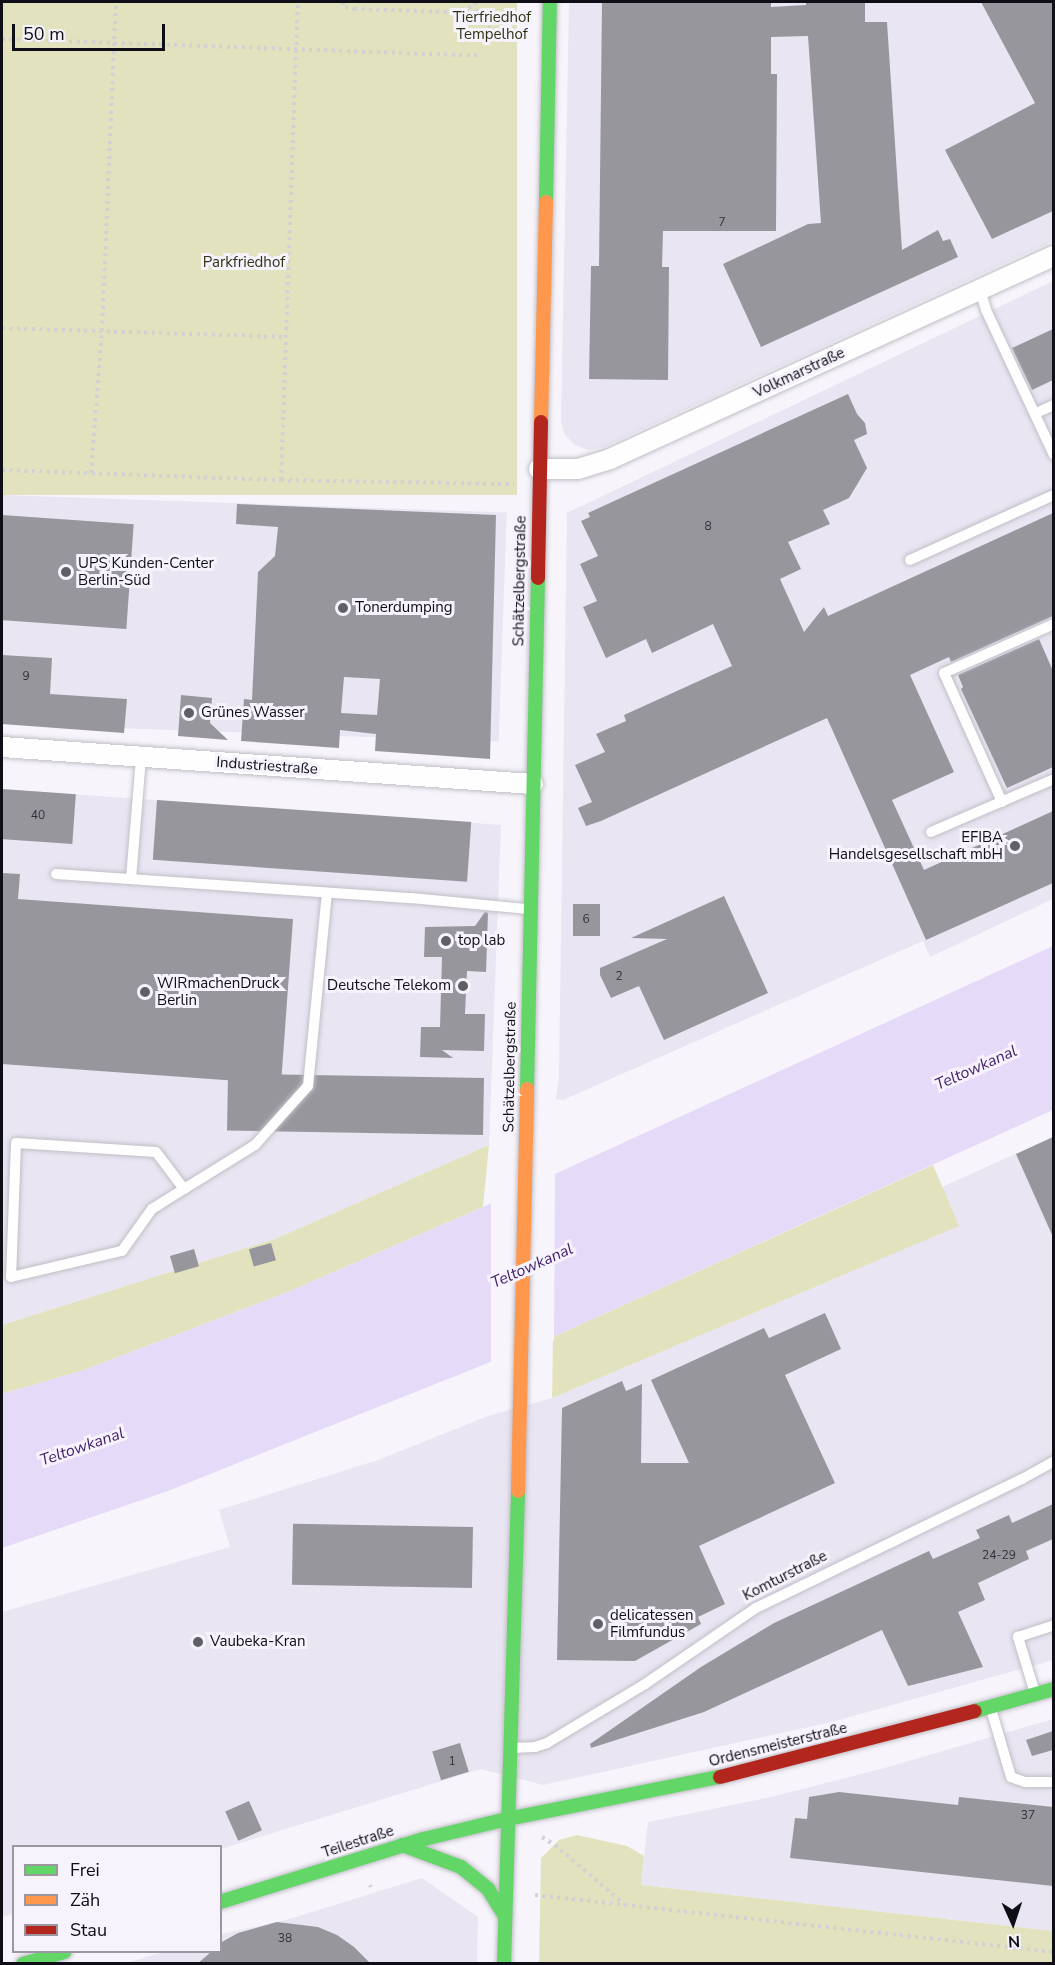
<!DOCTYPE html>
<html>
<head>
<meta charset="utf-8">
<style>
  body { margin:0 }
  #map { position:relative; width:1055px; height:1965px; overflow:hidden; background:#f7f5fb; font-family:"Nunito Sans",sans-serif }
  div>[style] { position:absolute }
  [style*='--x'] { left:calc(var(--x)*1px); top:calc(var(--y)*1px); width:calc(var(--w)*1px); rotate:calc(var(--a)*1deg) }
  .built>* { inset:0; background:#e9e5f2; transform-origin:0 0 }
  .green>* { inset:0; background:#e2e3be; transform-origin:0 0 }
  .water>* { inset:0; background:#e5daf8 }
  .pier>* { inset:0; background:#f7f5fb }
  .building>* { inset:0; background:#98969d; transform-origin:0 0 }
  .path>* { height:4px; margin-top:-2px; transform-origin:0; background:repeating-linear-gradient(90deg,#d2d1d3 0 3px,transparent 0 7.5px) }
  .roads { filter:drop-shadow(0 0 2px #c1bec6) drop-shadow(0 0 2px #c1bec6) }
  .lane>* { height:10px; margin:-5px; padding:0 5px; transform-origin:5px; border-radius:5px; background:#fefefe }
  .street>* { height:20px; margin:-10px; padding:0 10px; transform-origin:10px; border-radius:10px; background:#fefefe }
  .fast>* { height:14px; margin:-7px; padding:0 7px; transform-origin:7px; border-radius:7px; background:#63d668 }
  .slow>* { height:14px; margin:-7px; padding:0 7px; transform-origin:7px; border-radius:7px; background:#ff974d }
  .jam>* { height:14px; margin:-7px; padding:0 7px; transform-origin:7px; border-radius:7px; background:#b3261e }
  .dots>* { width:16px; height:16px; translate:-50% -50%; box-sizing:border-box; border:3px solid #f6f3fd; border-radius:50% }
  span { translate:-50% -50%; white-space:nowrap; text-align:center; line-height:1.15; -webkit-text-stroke:6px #f6f3fd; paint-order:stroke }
  .number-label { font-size:12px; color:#312f37 }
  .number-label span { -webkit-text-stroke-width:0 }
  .park-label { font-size:15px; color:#313213 }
  .street-label { font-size:15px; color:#0f0d15 }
  .poi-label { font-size:15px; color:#0f0d15 }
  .left { translate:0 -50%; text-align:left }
  .right { translate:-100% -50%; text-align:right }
  .water-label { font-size:16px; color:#401f68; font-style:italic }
  .frame { position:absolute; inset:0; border:3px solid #0f0d15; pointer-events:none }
  .legend { position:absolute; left:12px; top:1845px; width:210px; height:108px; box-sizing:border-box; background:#f6f3fd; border:2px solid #9a97a0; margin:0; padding:8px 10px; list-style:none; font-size:18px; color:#0f0d15 }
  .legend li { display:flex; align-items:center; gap:12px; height:30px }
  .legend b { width:30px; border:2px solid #9a97a0 }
  .north { position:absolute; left:983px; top:1893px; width:60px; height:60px; -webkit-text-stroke:4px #f6f3fd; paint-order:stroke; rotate:177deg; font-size:16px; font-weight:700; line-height:24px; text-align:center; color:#0f0d15 }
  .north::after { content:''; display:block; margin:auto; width:21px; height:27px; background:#0f0d15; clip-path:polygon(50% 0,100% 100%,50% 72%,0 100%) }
  .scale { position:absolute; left:12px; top:24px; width:153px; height:27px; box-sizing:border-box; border:3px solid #0f0d15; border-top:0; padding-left:8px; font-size:18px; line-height:21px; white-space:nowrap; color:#0f0d15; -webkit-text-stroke:4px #f6f3fd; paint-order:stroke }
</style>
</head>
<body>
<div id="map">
  <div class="built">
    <i style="clip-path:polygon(569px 2px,1053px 2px,1053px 241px,604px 447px,588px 450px,575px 445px,565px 435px,561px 421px)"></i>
    <i style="clip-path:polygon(1053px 281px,1053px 899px,930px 957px,923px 941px,563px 1100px,556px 1099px,559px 1076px,567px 513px)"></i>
    <i style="left:2px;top:495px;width:505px;height:229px;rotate:2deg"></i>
    <i style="clip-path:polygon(2px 789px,501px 825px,489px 1145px,275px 1239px,2px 1325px)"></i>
    <i style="clip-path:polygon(1053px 1137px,1053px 1660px,832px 1722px,543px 1785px,481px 1769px,221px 1849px,220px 1846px,14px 1846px,13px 1914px,2px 1917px,2px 1612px,230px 1547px,219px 1510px,378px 1460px,488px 1416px,552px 1398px,958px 1226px,942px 1187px)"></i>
    <i style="clip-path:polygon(1053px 1719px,1053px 1931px,641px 1885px,648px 1822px,771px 1797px,881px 1769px)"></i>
    <i style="clip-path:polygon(422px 1878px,478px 1917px,477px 1963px,123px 1964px,163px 1952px,220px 1952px,221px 1934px,286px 1920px)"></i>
  </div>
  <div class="green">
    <i style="left:2px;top:2px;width:515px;height:493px"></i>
    <i style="clip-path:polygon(489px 1145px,483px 1207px,288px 1292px,84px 1370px,2px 1394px,2px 1325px,275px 1239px)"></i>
    <i style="clip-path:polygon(933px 1165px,959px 1226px,552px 1398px,553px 1337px)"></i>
    <i style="clip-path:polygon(577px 1835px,627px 1846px,644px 1856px,641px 1885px,1053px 1931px,1053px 1963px,539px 1963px,541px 1858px,559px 1840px)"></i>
  </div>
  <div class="water">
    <i style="clip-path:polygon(1053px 946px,1053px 1110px,553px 1337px,168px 1491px,2px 1548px,2px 1394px,84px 1370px,288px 1292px,483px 1207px)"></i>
  </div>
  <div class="pier">
    <i style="clip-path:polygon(555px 1171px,554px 1341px,491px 1365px,491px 1200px)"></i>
  </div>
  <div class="building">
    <i style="clip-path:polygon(602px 2px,771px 2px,771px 7px,806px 5px,806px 2px,865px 2px,865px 22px,887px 22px,902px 250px,938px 230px,943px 241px,950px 239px,958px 257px,761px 347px,723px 264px,808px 224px,821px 223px,808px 36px,771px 37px,771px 74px,777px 74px,776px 231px,663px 231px,662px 267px,669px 267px,668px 380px,589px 379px,591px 266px,599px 266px)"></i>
    <i style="clip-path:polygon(981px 2px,1053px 2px,1053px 211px,992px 239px,945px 150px,1035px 103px)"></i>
    <i style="clip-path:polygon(1053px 329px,1053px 380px,1032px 390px,1012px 348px)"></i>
    <i style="clip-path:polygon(848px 394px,857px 414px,865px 423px,867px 434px,854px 440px,867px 468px,849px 498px,823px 510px,830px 524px,788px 542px,801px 569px,780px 579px,804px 632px,824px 607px,828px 616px,1053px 513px,1053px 616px,951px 662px,949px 657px,910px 675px,954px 772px,892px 800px,924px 870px,1053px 811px,1053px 883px,926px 940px,827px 718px,601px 821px,586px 826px,578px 808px,592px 802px,575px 765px,605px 752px,596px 734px,626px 721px,624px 715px,732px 666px,713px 624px,652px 653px,646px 639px,606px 658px,583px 607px,597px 601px,580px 564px,598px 556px,581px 521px,590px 517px,588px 513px)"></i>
    <i style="clip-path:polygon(evenodd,237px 504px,496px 515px,490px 759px,375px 751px,376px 734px,340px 730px,339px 748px,241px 741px,244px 699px,252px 700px,258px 572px,275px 556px,278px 527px,236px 524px,237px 504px,344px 677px,380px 679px,377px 715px,341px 713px,344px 677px)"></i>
    <i style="left:2px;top:515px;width:132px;height:105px;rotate:4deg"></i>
    <i style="clip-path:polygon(1039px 639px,1053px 671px,1053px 767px,1007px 788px,961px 689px,963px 687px,958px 675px)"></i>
    <i style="clip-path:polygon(2px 655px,52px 658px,50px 694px,127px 699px,124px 733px,2px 724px)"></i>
    <i style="clip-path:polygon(181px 695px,212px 698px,210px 723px,228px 740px,178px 736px)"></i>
    <i style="left:2px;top:789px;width:74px;height:50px;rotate:4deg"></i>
    <i style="left:157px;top:800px;width:315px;height:60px;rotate:4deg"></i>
    <i style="clip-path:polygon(2px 873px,20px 874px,18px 899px,293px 919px,281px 1084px,2px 1064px)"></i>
    <i style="clip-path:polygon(724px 896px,768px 993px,664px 1040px,639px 986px,611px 998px,600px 975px,600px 968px,667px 939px,631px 938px)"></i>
    <i style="left:573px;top:904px;width:27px;height:32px"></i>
    <i style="clip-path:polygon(485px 912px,488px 913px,486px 972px,467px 971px,465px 1014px,485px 1014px,484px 1051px,442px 1050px,453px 1058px,420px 1057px,421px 1027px,440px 1027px,442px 957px,424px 957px,425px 927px,475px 926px)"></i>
    <i style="left:484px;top:1078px;width:57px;height:256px;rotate:91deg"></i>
    <i style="clip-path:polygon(1053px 1137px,1053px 1237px,1016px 1154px)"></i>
    <i style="left:271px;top:1243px;width:18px;height:23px;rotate:74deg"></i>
    <i style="left:194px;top:1249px;width:18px;height:25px;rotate:74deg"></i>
    <i style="clip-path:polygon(825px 1313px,841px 1349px,785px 1375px,835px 1483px,699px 1546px,725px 1604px,698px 1617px,701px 1624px,635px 1661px,557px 1660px,562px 1408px,622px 1381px,626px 1391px,642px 1384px,641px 1463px,689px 1463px,651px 1380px,764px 1328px,769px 1338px)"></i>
    <i style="clip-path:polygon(1053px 1504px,1053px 1539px,1026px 1551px,1029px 1559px,978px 1583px,985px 1600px,958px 1612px,983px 1667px,908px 1686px,882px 1630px,704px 1712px,591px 1748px,590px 1744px,701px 1667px,774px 1623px,929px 1551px,933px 1559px,980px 1538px,976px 1530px,1009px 1515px,1012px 1523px)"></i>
    <i style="left:473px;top:1527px;width:61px;height:180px;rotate:91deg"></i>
    <i style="clip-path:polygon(1053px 1731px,1053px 1750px,1032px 1756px,1026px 1740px)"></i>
    <i style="left:460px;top:1743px;width:30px;height:29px;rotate:73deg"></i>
    <i style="clip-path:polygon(839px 1792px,958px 1805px,959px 1797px,1053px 1807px,1053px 1886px,790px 1858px,795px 1818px,807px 1819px,809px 1797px)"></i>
    <i style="left:249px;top:1801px;width:32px;height:26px;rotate:66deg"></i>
    <i style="clip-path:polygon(277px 1922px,318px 1927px,337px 1935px,354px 1947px,371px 1964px,197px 1964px,211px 1952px,220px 1952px,220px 1943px,238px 1933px)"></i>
  </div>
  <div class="path">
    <i style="--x:342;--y:2;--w:6;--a:59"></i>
    <i style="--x:345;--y:7;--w:9;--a:13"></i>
    <i style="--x:354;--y:9;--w:100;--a:1.7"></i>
    <i style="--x:454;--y:12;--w:21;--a:-17"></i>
    <i style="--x:475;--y:2;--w:14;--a:82"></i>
    <i style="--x:477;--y:16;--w:28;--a:45"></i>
    <i style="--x:2;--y:39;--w:478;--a:2"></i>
    <i style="--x:2;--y:328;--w:285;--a:1.8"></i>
    <i style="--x:2;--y:470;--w:279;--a:2.1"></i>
    <i style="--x:281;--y:480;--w:233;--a:1"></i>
    <i style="--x:91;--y:473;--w:142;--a:-85.6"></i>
    <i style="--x:102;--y:331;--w:329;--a:-87.6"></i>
    <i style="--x:281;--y:480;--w:478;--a:-88"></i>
    <i style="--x:542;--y:1837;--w:15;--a:32"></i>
    <i style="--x:555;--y:1845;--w:91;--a:40.5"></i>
    <i style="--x:370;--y:1885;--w:2;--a:63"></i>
    <i style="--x:535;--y:1895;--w:522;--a:6.27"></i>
  </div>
  <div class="roads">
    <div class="lane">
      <i style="--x:980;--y:290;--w:21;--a:73"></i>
      <i style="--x:986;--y:310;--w:160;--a:64.9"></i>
      <i style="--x:1036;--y:413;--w:20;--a:-24"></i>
      <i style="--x:910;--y:560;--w:158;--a:-24.3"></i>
      <i style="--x:1002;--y:802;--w:141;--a:-114.2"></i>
      <i style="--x:944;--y:673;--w:120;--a:-24"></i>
      <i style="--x:931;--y:832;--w:134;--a:-23.3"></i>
      <i style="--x:56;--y:874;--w:356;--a:3.9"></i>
      <i style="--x:411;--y:898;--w:118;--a:5.4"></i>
      <i style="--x:131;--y:879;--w:122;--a:-85.3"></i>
      <i style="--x:184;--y:1189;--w:46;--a:-127.1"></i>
      <i style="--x:156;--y:1152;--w:140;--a:-176.3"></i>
      <i style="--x:16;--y:1143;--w:134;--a:92.1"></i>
      <i style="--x:11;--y:1277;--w:114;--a:-13.2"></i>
      <i style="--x:122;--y:1251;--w:52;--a:-54.5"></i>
      <i style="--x:152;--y:1209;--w:38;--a:-32"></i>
      <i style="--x:184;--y:1189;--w:84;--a:-31.8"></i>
      <i style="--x:255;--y:1145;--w:79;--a:-48.1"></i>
      <i style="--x:308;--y:1086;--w:194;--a:-84.4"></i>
      <i style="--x:1035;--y:1693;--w:59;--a:-106.9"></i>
      <i style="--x:1018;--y:1637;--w:38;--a:-18"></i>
      <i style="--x:991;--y:1709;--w:71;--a:73.6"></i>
      <i style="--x:1011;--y:1777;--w:15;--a:20"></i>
      <i style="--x:1025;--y:1782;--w:29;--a:0"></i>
      <i style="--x:510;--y:1748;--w:25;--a:-2"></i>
      <i style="--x:535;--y:1747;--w:13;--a:-18"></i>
      <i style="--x:547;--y:1743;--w:114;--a:-31"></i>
      <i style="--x:645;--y:1684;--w:135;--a:-34.4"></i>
      <i style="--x:756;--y:1608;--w:296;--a:-25.9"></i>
      <i style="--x:1022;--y:1479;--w:37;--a:-29"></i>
    </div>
    <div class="street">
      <i style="--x:539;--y:469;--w:39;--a:0"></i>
      <i style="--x:578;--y:469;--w:34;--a:-17"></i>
      <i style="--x:610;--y:459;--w:488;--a:-24.6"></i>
      <i style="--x:2;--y:747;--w:532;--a:3.99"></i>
    </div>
    <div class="fast">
      <i style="--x:546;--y:202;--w:200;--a:-88.9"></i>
      <i style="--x:527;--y:1089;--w:511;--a:-88.77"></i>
      <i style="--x:975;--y:1711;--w:82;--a:-15.6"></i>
      <i style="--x:402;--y:1845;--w:63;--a:20.4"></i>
      <i style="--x:461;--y:1867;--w:35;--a:39"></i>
      <i style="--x:488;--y:1889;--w:31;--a:58"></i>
      <i style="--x:220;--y:1902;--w:214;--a:-17.2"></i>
      <i style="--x:424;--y:1839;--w:85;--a:-13.5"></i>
      <i style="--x:507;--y:1819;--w:217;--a:-11.2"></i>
      <i style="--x:23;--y:1964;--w:43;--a:-16.3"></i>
      <i style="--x:504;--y:1964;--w:473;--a:-88.3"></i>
    </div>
    <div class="slow">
      <i style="--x:541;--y:422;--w:220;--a:-88.7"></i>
      <i style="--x:518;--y:1491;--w:402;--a:-88.7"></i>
    </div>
    <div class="jam">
      <i style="--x:538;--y:578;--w:156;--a:-88.9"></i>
      <i style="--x:720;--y:1777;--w:263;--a:-14.5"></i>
    </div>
  </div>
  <div class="dots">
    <i style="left:66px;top:572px;background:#605e66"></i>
    <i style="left:343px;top:608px;background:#605e66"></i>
    <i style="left:189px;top:713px;background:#605e66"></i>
    <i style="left:1015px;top:846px;background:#605e66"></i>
    <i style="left:446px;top:941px;background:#605e66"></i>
    <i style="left:463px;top:986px;background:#605e66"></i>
    <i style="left:145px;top:992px;background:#605e66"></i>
    <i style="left:598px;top:1624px;background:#605e66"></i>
    <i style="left:198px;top:1642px;background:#605e66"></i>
  </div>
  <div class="number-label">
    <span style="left:722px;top:223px">7</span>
    <span style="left:708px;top:527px">8</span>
    <span style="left:26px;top:677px">9</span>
    <span style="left:38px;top:816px">40</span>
    <span style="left:586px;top:920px">6</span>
    <span style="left:619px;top:977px">2</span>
    <span style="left:999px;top:1556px">24-29</span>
    <span style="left:452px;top:1762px">1</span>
    <span style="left:1028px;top:1816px">37</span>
    <span style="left:285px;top:1939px">38</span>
  </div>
  <div class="park-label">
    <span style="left:492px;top:26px">Tierfriedhof<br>Tempelhof</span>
    <span style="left:244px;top:263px">Parkfriedhof</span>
  </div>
  <div class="street-label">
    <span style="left:799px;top:373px;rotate:-25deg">Volkmarstraße</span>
    <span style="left:520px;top:581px;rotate:-89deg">Schätzelbergstraße</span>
    <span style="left:267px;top:766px;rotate:4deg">Industriestraße</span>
    <span style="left:510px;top:1067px;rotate:-89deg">Schätzelbergstraße</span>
    <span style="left:785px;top:1576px;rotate:-27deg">Komturstraße</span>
    <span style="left:778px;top:1745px;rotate:-14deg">Ordensmeisterstraße</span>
    <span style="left:358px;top:1842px;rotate:-18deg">Teilestraße</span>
  </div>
  <div class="poi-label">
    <span class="left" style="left:78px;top:572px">UPS Kunden-Center<br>Berlin-Süd</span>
    <span class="left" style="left:355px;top:608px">Tonerdumping</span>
    <span class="left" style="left:201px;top:713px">Grünes Wasser</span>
    <span class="right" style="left:1003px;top:846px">EFIBA<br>Handelsgesellschaft mbH</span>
    <span class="left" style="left:458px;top:941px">top lab</span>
    <span class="left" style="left:157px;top:992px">WIRmachenDruck<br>Berlin</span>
    <span class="right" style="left:451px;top:986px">Deutsche Telekom</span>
    <span class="left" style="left:610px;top:1624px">delicatessen<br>Filmfundus</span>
    <span class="left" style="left:210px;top:1642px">Vaubeka-Kran</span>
  </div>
  <div class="water-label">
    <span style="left:976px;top:1068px;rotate:-24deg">Teltowkanal</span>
    <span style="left:532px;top:1266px;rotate:-24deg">Teltowkanal</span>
    <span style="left:82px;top:1447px;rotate:-19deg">Teltowkanal</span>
  </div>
  <div class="frame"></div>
  <ul class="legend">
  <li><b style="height:8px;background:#63d668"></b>Frei</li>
  <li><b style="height:8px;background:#ff974d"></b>Zäh</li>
  <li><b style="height:8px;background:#b3261e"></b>Stau</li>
  </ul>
  <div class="north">N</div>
  <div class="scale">50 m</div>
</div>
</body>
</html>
